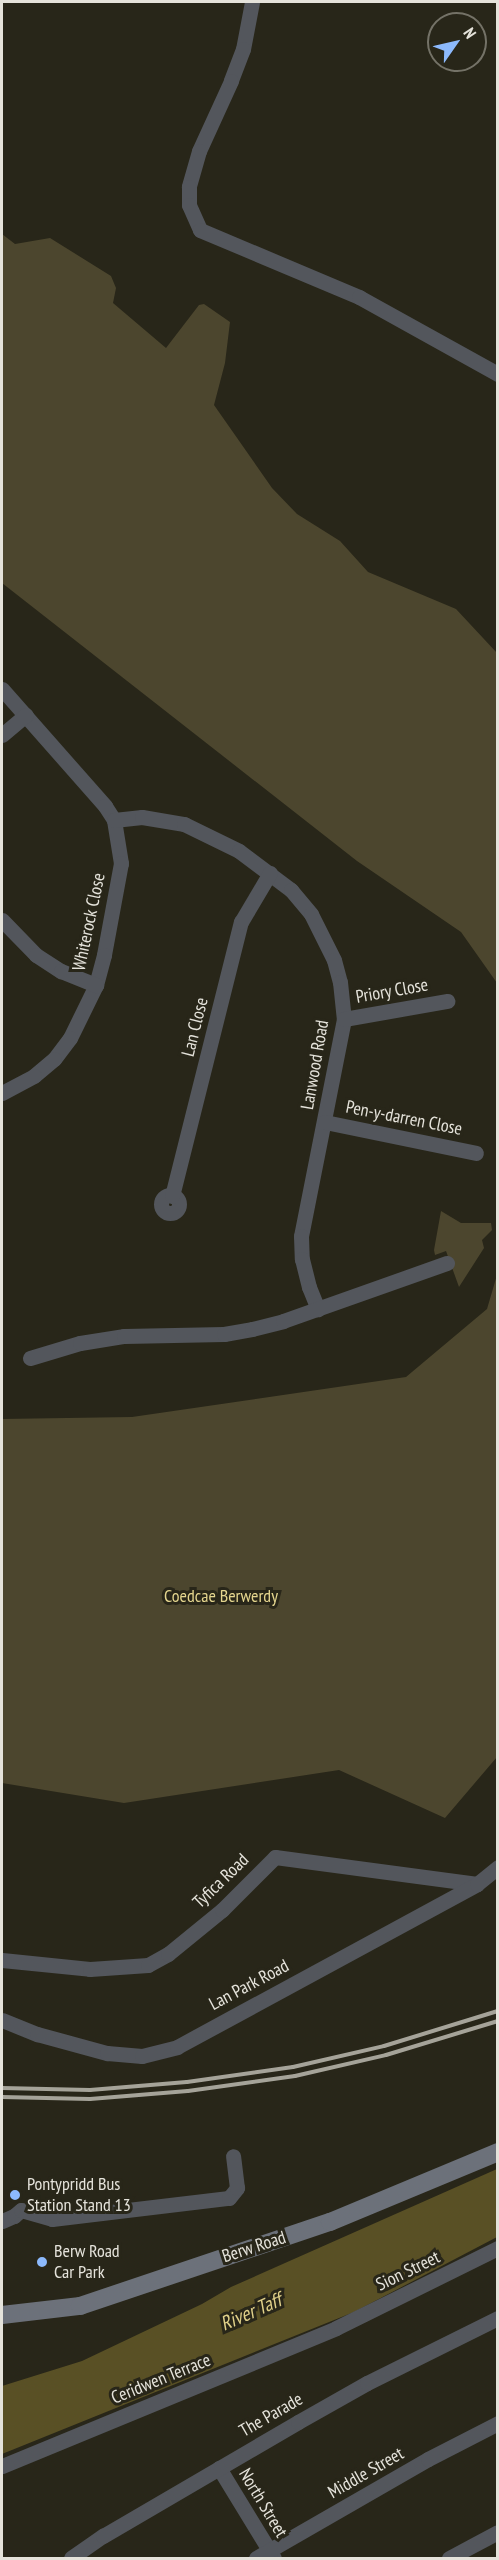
<!DOCTYPE html>
<html>
<head>
<meta charset="utf-8">
<style>
  body { margin:0 }
  #map { position:relative; width:499px; height:2560px; overflow:hidden; background:#282619; font-family:"PT Sans Narrow",sans-serif }
  div>[style] { position:absolute }
  [style*='--x'] { left:calc(var(--x)*1px); top:calc(var(--y)*1px); width:calc(var(--w)*1px); rotate:calc(var(--a)*1deg) }
  .green>* { inset:0; background:#4c462e }
  .water>* { inset:0; background:#595025 }
  .street>* { height:15px; margin:-7.5px; padding:0 7.5px; transform-origin:7.5px; border-radius:7.5px; background:#53565c }
  .street>.ring { margin:-7.5px; padding:0; box-sizing:content-box; background:none; border:15px solid #53565c; border-radius:50% }
  .secondary>* { height:18px; margin:-9px; padding:0 9px; transform-origin:9px; border-radius:9px; background:#6c717a }
  .rail>* { height:4px; margin:-2px; padding:0 2px; transform-origin:2px; border-radius:2px; background:#a5a399 }
  .dots>* { width:16px; height:16px; translate:-50% -50%; box-sizing:border-box; border:3px solid #282619; border-radius:50% }
  span { translate:-50% -50%; white-space:nowrap; text-align:center; line-height:1.15; -webkit-text-stroke:6px #282619; paint-order:stroke }
  .street-label { font-size:18px; color:#e5e3db }
  .park-label { font-size:18px; color:#e4d58e }
  .poi-label { font-size:18px; color:#e5e3db }
  .left { translate:0 -50%; text-align:left }
  .water-label { font-size:20px; color:#e0d089; font-style:italic }
  .frame { position:absolute; inset:0; border:3px solid #e5e3db; pointer-events:none }
  .north { position:absolute; left:427px; top:12px; width:60px; height:60px; box-sizing:border-box; background:#282619; border:2px solid #747267; border-radius:50%; rotate:56deg; font-size:16px; font-weight:700; line-height:24px; text-align:center; color:#e5e3db }
  .north::after { content:''; display:block; margin:auto; width:21px; height:27px; background:#8cb9fc; clip-path:polygon(50% 0,100% 100%,50% 72%,0 100%) }
</style>
</head>
<body>
<div id="map">
  <div class="green">
    <i style="clip-path:polygon(2px 234px,15px 244px,50px 238px,111px 276px,116px 288px,113px 303px,166px 348px,199px 305px,204px 304px,230px 322px,225px 363px,214px 405px,272px 488px,297px 514px,340px 541px,368px 572px,456px 609px,497px 653px,497px 983px,461px 932px,357px 861px,2px 583px)"></i>
    <i style="clip-path:polygon(441px 1211px,461px 1223px,491px 1223px,492px 1230px,482px 1240px,484px 1248px,459px 1287px,446px 1251px,435px 1255px,434px 1250px)"></i>
    <i style="clip-path:polygon(497px 1275px,497px 1757px,445px 1818px,339px 1770px,124px 1803px,2px 1783px,2px 1419px,132px 1417px,406px 1377px,487px 1309px)"></i>
  </div>
  <div class="water">
    <i style="clip-path:polygon(497px 2169px,497px 2237px,354px 2312px,2px 2454px,2px 2386px,82px 2361px,202px 2304px,231px 2287px)"></i>
  </div>
  <div class="street">
    <i style="--x:252;--y:2;--w:48;--a:100.8"></i>
    <i style="--x:243;--y:49;--w:34;--a:111"></i>
    <i style="--x:231;--y:81;--w:77;--a:114.6"></i>
    <i style="--x:199;--y:151;--w:37;--a:106"></i>
    <i style="--x:189;--y:187;--w:18;--a:90"></i>
    <i style="--x:189;--y:205;--w:27;--a:66"></i>
    <i style="--x:200;--y:230;--w:173;--a:22.8"></i>
    <i style="--x:359;--y:297;--w:159;--a:29"></i>
    <i style="--x:2;--y:689;--w:156;--a:48.6"></i>
    <i style="--x:105;--y:806;--w:17;--a:57"></i>
    <i style="--x:114;--y:820;--w:44;--a:80.8"></i>
    <i style="--x:121;--y:863;--w:94;--a:100.5"></i>
    <i style="--x:104;--y:955;--w:31;--a:105"></i>
    <i style="--x:96;--y:985;--w:59;--a:116.1"></i>
    <i style="--x:70;--y:1038;--w:26;--a:127"></i>
    <i style="--x:54;--y:1059;--w:26;--a:140"></i>
    <i style="--x:34;--y:1076;--w:36;--a:152"></i>
    <i style="--x:2;--y:735;--w:31;--a:-40"></i>
    <i style="--x:114;--y:820;--w:28;--a:-6"></i>
    <i style="--x:142;--y:817;--w:43;--a:9.5"></i>
    <i style="--x:184;--y:824;--w:61;--a:26.1"></i>
    <i style="--x:239;--y:851;--w:65;--a:36.9"></i>
    <i style="--x:291;--y:890;--w:31;--a:50"></i>
    <i style="--x:311;--y:914;--w:51;--a:63.4"></i>
    <i style="--x:334;--y:960;--w:23;--a:75"></i>
    <i style="--x:340;--y:982;--w:37;--a:84"></i>
    <i style="--x:344;--y:1019;--w:221;--a:101.2"></i>
    <i style="--x:301;--y:1236;--w:23;--a:88"></i>
    <i style="--x:302;--y:1259;--w:29;--a:76"></i>
    <i style="--x:309;--y:1287;--w:24;--a:68"></i>
    <i style="--x:2;--y:920;--w:49;--a:45.8"></i>
    <i style="--x:36;--y:955;--w:30;--a:33"></i>
    <i style="--x:61;--y:971;--w:38;--a:22"></i>
    <i style="--x:344;--y:1019;--w:105;--a:-9.9"></i>
    <i style="--x:325;--y:1122;--w:154;--a:11.6"></i>
    <i class="ring" style="left:161px;top:1195px;width:3px;height:3px"></i>
    <i style="--x:172;--y:1196;--w:283;--a:-75.9"></i>
    <i style="--x:241;--y:922;--w:57;--a:-59.4"></i>
    <i style="--x:30;--y:1358;--w:52;--a:-16.7"></i>
    <i style="--x:80;--y:1343;--w:45;--a:-9"></i>
    <i style="--x:124;--y:1336;--w:100;--a:-1.1"></i>
    <i style="--x:224;--y:1334;--w:28;--a:-10"></i>
    <i style="--x:252;--y:1329;--w:32;--a:-14"></i>
    <i style="--x:283;--y:1321;--w:174;--a:-19.5"></i>
    <i style="--x:2;--y:1960;--w:88;--a:5.8"></i>
    <i style="--x:90;--y:1969;--w:58;--a:-3.9"></i>
    <i style="--x:148;--y:1965;--w:23;--a:-29"></i>
    <i style="--x:168;--y:1954;--w:70;--a:-39.2"></i>
    <i style="--x:222;--y:1910;--w:75;--a:-45"></i>
    <i style="--x:275;--y:1857;--w:204;--a:7.6"></i>
    <i style="--x:2;--y:2020;--w:38;--a:22"></i>
    <i style="--x:37;--y:2034;--w:73;--a:15.2"></i>
    <i style="--x:107;--y:2053;--w:35;--a:5"></i>
    <i style="--x:142;--y:2056;--w:36;--a:-14"></i>
    <i style="--x:177;--y:2047;--w:341;--a:-28.5"></i>
    <i style="--x:477;--y:1884;--w:27;--a:-39"></i>
    <i style="--x:2;--y:2221;--w:13;--a:-23"></i>
    <i style="--x:14;--y:2216;--w:9;--a:-41"></i>
    <i style="--x:21;--y:2210;--w:32;--a:16"></i>
    <i style="--x:52;--y:2219;--w:178;--a:-6.8"></i>
    <i style="--x:229;--y:2198;--w:13;--a:-51"></i>
    <i style="--x:237;--y:2188;--w:32;--a:-97"></i>
    <i style="--x:2;--y:2466;--w:361;--a:-22.4"></i>
    <i style="--x:336;--y:2328;--w:181;--a:-26.3"></i>
    <i style="--x:219;--y:2468;--w:105;--a:58.6"></i>
    <i style="--x:71;--y:2558;--w:39;--a:-35"></i>
    <i style="--x:103;--y:2536;--w:226;--a:-30.3"></i>
    <i style="--x:298;--y:2422;--w:79;--a:-29.5"></i>
    <i style="--x:367;--y:2383;--w:146;--a:-26.4"></i>
    <i style="--x:256;--y:2558;--w:198;--a:-29.9"></i>
    <i style="--x:428;--y:2459;--w:79;--a:-27.2"></i>
    <i style="--x:449;--y:2558;--w:55;--a:-28"></i>
  </div>
  <div class="secondary">
    <i style="--x:2;--y:2315;--w:79;--a:-6.6"></i>
    <i style="--x:80;--y:2306;--w:264;--a:-18.6"></i>
    <i style="--x:330;--y:2222;--w:182;--a:-22.6"></i>
  </div>
  <div class="rail">
    <i style="--x:2;--y:2088;--w:88;--a:1.3"></i>
    <i style="--x:90;--y:2090;--w:97;--a:-4.7"></i>
    <i style="--x:187;--y:2082;--w:107;--a:-8.1"></i>
    <i style="--x:293;--y:2067;--w:93;--a:-13"></i>
    <i style="--x:384;--y:2046;--w:119;--a:-17.1"></i>
    <i style="--x:2;--y:2097;--w:88;--a:1.3"></i>
    <i style="--x:90;--y:2099;--w:98;--a:-4.7"></i>
    <i style="--x:188;--y:2091;--w:108;--a:-8"></i>
    <i style="--x:295;--y:2076;--w:93;--a:-13"></i>
    <i style="--x:386;--y:2055;--w:117;--a:-16.9"></i>
  </div>
  <div class="dots">
    <i style="left:15px;top:2195px;background:#8cb9fc"></i>
    <i style="left:42px;top:2262px;background:#8cb9fc"></i>
  </div>
  <div class="street-label">
    <span style="left:89px;top:922px;rotate:-78deg">Whiterock Close</span>
    <span style="left:392px;top:991px;rotate:-10deg">Priory Close</span>
    <span style="left:195px;top:1027px;rotate:-76deg">Lan Close</span>
    <span style="left:315px;top:1065px;rotate:-80deg">Lanwood Road</span>
    <span style="left:404px;top:1118px;rotate:11deg">Pen-y-darren Close</span>
    <span style="left:221px;top:1881px;rotate:-44deg">Tyfica Road</span>
    <span style="left:249px;top:1985px;rotate:-28deg">Lan Park Road</span>
    <span style="left:254px;top:2247px;rotate:-18deg">Berw Road</span>
    <span style="left:408px;top:2271px;rotate:-26deg">Sion Street</span>
    <span style="left:161px;top:2379px;rotate:-22deg">Ceridwen Terrace</span>
    <span style="left:271px;top:2415px;rotate:-30deg">The Parade</span>
    <span style="left:366px;top:2473px;rotate:-30deg">Middle Street</span>
    <span style="left:263px;top:2503px;rotate:59deg">North Street</span>
  </div>
  <div class="park-label">
    <span style="left:221px;top:1596px">Coedcae Berwerdy</span>
  </div>
  <div class="poi-label">
    <span class="left" style="left:27px;top:2195px">Pontypridd Bus<br>Station Stand 13</span>
    <span class="left" style="left:54px;top:2262px">Berw Road<br>Car Park</span>
  </div>
  <div class="water-label">
    <span style="left:251px;top:2312px;rotate:-24deg">River Taff</span>
  </div>
  <div class="frame"></div>
  <div class="north">N</div>
</div>
</body>
</html>
